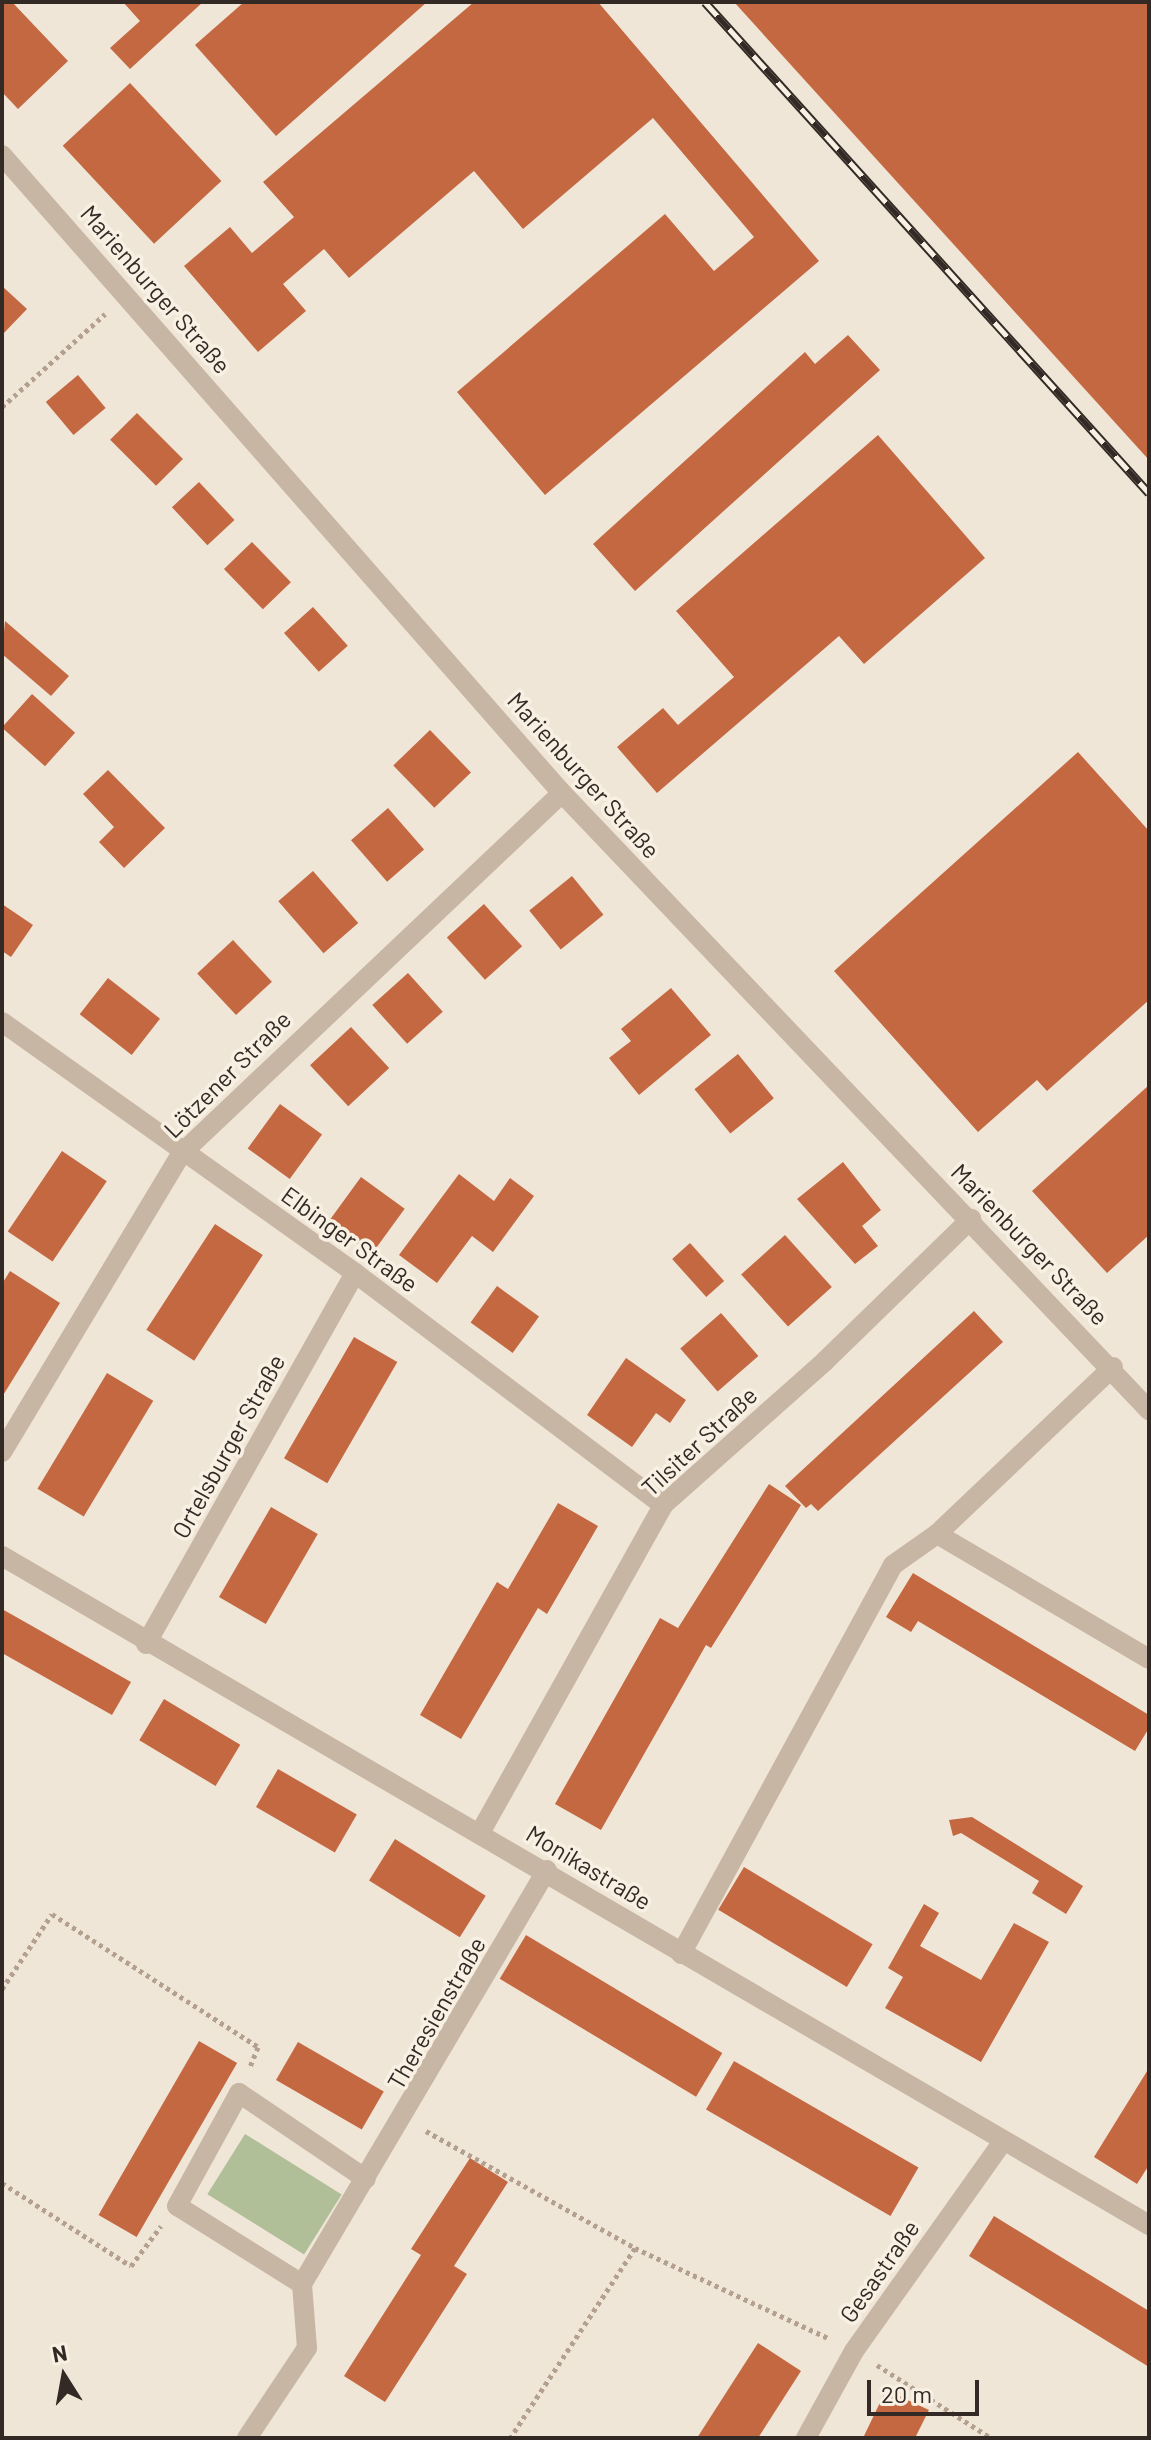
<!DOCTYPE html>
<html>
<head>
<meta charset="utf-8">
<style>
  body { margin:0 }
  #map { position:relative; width:1151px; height:2440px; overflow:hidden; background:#f0e6d7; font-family:Barlow,sans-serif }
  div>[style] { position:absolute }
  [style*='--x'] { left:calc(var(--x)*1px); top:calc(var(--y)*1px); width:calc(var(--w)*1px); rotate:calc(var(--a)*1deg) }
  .green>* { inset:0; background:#b0bf98; transform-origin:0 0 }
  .building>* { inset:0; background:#c46842; transform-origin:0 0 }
  .path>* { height:5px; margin-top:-2.5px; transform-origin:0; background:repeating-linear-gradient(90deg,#b3a08e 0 4px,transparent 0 8px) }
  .minor>* { height:20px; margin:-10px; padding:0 10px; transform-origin:10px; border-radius:10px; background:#c8b6a4 }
  .rail>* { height:9px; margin-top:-4.5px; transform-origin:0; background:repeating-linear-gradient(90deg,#f8f0e3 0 18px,#332a25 0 36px); box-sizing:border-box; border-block:2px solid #332a25 }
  span { translate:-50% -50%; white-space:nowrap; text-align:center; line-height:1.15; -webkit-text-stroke:7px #f8f0e3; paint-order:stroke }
  .street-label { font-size:24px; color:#332a25 }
  .frame { position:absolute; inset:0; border:4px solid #332a25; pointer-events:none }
  .north { position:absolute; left:24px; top:2336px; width:80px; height:80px; -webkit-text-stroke:6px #f8f0e3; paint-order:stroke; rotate:349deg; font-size:22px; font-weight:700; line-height:32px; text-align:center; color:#332a25 }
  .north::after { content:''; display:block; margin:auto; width:28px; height:36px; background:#332a25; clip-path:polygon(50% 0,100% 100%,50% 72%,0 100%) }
  .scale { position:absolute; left:867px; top:2380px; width:112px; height:36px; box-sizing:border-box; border:4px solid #332a25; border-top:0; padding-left:10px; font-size:24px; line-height:28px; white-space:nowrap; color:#332a25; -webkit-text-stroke:6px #f8f0e3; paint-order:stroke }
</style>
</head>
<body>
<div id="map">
  <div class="green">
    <i style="left:245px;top:2134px;width:114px;height:71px;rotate:32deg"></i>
  </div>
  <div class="building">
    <i style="clip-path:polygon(2px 2px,12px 2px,68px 61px,18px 109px,2px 92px)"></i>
    <i style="clip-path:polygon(123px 2px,203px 2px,130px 69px,110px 48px,140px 21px)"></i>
    <i style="clip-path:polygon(244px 2px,427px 2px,276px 136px,195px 45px)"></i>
    <i style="clip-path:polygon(474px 2px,598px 2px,819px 261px,545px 495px,457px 392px,665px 214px,714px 271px,754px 237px,653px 118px,523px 229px,474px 171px,349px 278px,324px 249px,283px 284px,306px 311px,258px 352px,184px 266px,230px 227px,252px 253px,294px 217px,263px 182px)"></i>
    <i style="clip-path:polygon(734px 2px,1149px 2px,1149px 460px)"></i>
    <i style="left:130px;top:83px;width:134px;height:92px;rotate:47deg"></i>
    <i style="clip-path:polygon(2px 286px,27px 309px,2px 335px)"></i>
    <i style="clip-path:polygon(848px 335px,880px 370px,635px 591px,593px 544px,805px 352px,815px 364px)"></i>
    <i style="left:78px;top:375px;width:43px;height:42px;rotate:50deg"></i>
    <i style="left:137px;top:413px;width:65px;height:38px;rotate:45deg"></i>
    <i style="clip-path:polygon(878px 435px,985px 558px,864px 664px,839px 636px,657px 793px,617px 747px,663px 708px,678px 725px,734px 677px,676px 611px)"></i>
    <i style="left:199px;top:482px;width:52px;height:37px;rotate:47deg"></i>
    <i style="left:252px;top:542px;width:56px;height:39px;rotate:46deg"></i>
    <i style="left:313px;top:607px;width:52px;height:39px;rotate:48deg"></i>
    <i style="clip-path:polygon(5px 621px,69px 676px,51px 696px,2px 654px)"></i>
    <i style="left:32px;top:694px;width:58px;height:45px;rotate:42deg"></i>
    <i style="left:430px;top:730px;width:59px;height:51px;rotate:46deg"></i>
    <i style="clip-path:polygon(1078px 752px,1149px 831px,1149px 1000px,1047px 1091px,1037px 1080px,978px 1132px,834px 971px)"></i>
    <i style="clip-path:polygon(108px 770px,165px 828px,124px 868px,99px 842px,114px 827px,83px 794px)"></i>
    <i style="left:388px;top:808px;width:55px;height:49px;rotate:49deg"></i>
    <i style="left:313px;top:871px;width:69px;height:46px;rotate:49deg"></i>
    <i style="left:572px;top:876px;width:50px;height:55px;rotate:51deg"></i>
    <i style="clip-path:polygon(2px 904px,33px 925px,11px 957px,2px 951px)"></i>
    <i style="left:484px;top:904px;width:57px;height:50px;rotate:48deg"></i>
    <i style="left:233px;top:940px;width:57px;height:49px;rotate:47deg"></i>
    <i style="left:408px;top:973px;width:52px;height:48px;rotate:48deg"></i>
    <i style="left:108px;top:978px;width:66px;height:46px;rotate:38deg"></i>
    <i style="clip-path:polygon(671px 988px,711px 1035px,639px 1095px,609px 1058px,631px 1041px,621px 1029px)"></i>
    <i style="left:351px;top:1027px;width:56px;height:56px;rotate:47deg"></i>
    <i style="left:738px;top:1054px;width:57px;height:56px;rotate:51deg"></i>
    <i style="clip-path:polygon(1149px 1085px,1149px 1235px,1107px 1273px,1032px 1191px)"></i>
    <i style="left:280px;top:1104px;width:52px;height:55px;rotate:36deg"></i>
    <i style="left:62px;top:1151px;width:54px;height:97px;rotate:34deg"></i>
    <i style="clip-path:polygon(843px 1162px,881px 1210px,862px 1226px,878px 1246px,855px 1264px,797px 1199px)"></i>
    <i style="clip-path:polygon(459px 1174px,494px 1201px,510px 1178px,534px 1196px,493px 1252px,472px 1236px,437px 1283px,399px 1255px)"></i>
    <i style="left:361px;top:1177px;width:54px;height:56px;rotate:36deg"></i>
    <i style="left:215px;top:1224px;width:57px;height:126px;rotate:33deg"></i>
    <i style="left:785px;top:1235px;width:70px;height:59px;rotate:48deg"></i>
    <i style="left:690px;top:1243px;width:51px;height:24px;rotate:48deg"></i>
    <i style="clip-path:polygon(10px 1271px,60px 1303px,2px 1397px,2px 1284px)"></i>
    <i style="left:497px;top:1286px;width:52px;height:45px;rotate:36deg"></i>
    <i style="clip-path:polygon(974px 1311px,1003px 1342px,818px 1511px,811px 1504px,806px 1508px,785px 1486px)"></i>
    <i style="left:721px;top:1313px;width:57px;height:54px;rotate:49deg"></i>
    <i style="left:354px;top:1337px;width:50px;height:140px;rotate:30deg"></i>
    <i style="clip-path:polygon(626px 1358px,686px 1400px,670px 1423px,656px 1413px,632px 1447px,587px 1415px)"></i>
    <i style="left:107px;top:1373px;width:54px;height:135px;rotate:31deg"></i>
    <i style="clip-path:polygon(769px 1484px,801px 1505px,711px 1648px,706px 1645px,601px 1830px,555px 1804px,660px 1618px,678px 1628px)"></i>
    <i style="clip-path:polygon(558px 1503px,598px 1526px,547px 1614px,538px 1608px,461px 1739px,420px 1715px,497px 1582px,508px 1589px)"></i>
    <i style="left:271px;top:1507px;width:54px;height:104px;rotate:30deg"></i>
    <i style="clip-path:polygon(913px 1573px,1149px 1715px,1149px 1728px,1135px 1751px,918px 1621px,911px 1632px,886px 1617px)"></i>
    <i style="clip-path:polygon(2px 1609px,131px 1682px,112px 1715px,2px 1653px)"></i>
    <i style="left:164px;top:1699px;width:89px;height:48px;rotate:31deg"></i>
    <i style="left:278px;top:1769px;width:91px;height:44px;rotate:30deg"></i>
    <i style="clip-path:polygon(972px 1817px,1083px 1886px,1066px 1914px,1032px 1893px,1039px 1881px,961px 1833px,953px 1836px,949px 1820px)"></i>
    <i style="left:395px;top:1839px;width:107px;height:49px;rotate:32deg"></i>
    <i style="left:744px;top:1867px;width:150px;height:50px;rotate:31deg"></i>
    <i style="clip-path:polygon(924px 1904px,939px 1913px,920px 1946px,981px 1980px,1014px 1923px,1049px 1942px,981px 2062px,885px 2008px,903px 1977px,888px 1968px)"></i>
    <i style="left:526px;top:1935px;width:229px;height:51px;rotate:31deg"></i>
    <i style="left:199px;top:2041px;width:44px;height:201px;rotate:30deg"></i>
    <i style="left:298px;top:2042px;width:99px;height:44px;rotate:30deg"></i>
    <i style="left:734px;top:2061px;width:213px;height:56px;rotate:30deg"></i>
    <i style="clip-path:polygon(1149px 2068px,1149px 2165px,1137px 2184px,1094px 2157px)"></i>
    <i style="clip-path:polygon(470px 2158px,508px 2182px,454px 2266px,467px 2274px,385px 2402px,344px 2376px,421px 2255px,411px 2249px)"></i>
    <i style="clip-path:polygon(994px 2216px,1149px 2311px,1149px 2367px,969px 2256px)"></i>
    <i style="clip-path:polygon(758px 2343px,801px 2371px,758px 2438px,697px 2438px)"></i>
    <i style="clip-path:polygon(886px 2390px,929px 2410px,915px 2438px,863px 2438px)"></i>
  </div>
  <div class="path">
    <i style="--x:2;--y:407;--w:139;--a:-42.1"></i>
    <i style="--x:2;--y:1989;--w:90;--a:-56.3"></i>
    <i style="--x:52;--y:1914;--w:245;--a:32.8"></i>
    <i style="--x:258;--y:2047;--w:22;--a:112"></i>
    <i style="--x:426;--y:2131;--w:240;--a:29.2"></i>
    <i style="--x:635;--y:2248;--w:227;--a:123.3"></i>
    <i style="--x:2;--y:2183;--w:153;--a:32.8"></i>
    <i style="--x:131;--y:2266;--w:50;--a:-53.1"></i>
    <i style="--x:635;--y:2248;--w:215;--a:25"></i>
    <i style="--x:877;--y:2365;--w:135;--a:32.6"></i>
  </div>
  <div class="minor">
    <i style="--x:2;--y:155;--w:849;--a:48.73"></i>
    <i style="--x:562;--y:793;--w:852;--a:46.43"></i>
    <i style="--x:2;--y:1022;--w:433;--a:35.4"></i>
    <i style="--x:355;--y:1273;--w:386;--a:37"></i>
    <i style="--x:1113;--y:1367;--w:243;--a:136.5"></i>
    <i style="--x:937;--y:1534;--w:246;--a:30.5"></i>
    <i style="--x:2;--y:1452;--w:349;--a:-59"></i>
    <i style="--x:182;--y:1153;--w:523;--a:-43.45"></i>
    <i style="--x:2;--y:1556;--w:1328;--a:30.25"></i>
    <i style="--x:146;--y:1644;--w:426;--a:-60.6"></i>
    <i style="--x:480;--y:1833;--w:376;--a:-60.8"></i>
    <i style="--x:663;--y:1505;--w:217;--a:-41.6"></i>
    <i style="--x:825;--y:1361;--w:204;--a:-44.2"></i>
    <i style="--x:681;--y:1954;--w:443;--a:-61.4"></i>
    <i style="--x:893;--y:1565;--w:54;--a:-35.2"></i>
    <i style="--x:302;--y:2284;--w:147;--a:-148"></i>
    <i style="--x:177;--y:2206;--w:129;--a:-61.2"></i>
    <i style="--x:239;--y:2093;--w:153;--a:34.1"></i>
    <i style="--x:247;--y:2438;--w:108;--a:-56.3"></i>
    <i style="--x:307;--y:2348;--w:64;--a:-94.5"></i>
    <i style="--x:302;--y:2284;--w:481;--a:-59.4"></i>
    <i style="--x:806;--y:2438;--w:99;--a:-61.1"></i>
    <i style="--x:854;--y:2351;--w:257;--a:-54.6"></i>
  </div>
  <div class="rail">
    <i style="--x:705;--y:2;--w:662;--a:47.88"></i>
  </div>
  <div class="street-label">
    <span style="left:156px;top:289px;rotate:49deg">Marienburger Straße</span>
    <span style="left:584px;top:775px;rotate:48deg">Marienburger Straße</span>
    <span style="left:227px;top:1074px;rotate:-45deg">Lötzener Straße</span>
    <span style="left:350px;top:1239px;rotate:36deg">Elbinger Straße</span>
    <span style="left:1030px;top:1244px;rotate:46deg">Marienburger Straße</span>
    <span style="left:699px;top:1441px;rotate:-43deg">Tilsiter Straße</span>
    <span style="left:228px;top:1446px;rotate:-61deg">Ortelsburger Straße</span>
    <span style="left:589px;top:1867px;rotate:31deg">Monikastraße</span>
    <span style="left:436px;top:2013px;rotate:-60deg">Theresienstraße</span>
    <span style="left:879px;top:2271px;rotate:-55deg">Gesastraße</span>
  </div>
  <div class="frame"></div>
  <div class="north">N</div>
  <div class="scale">20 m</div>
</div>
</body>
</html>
